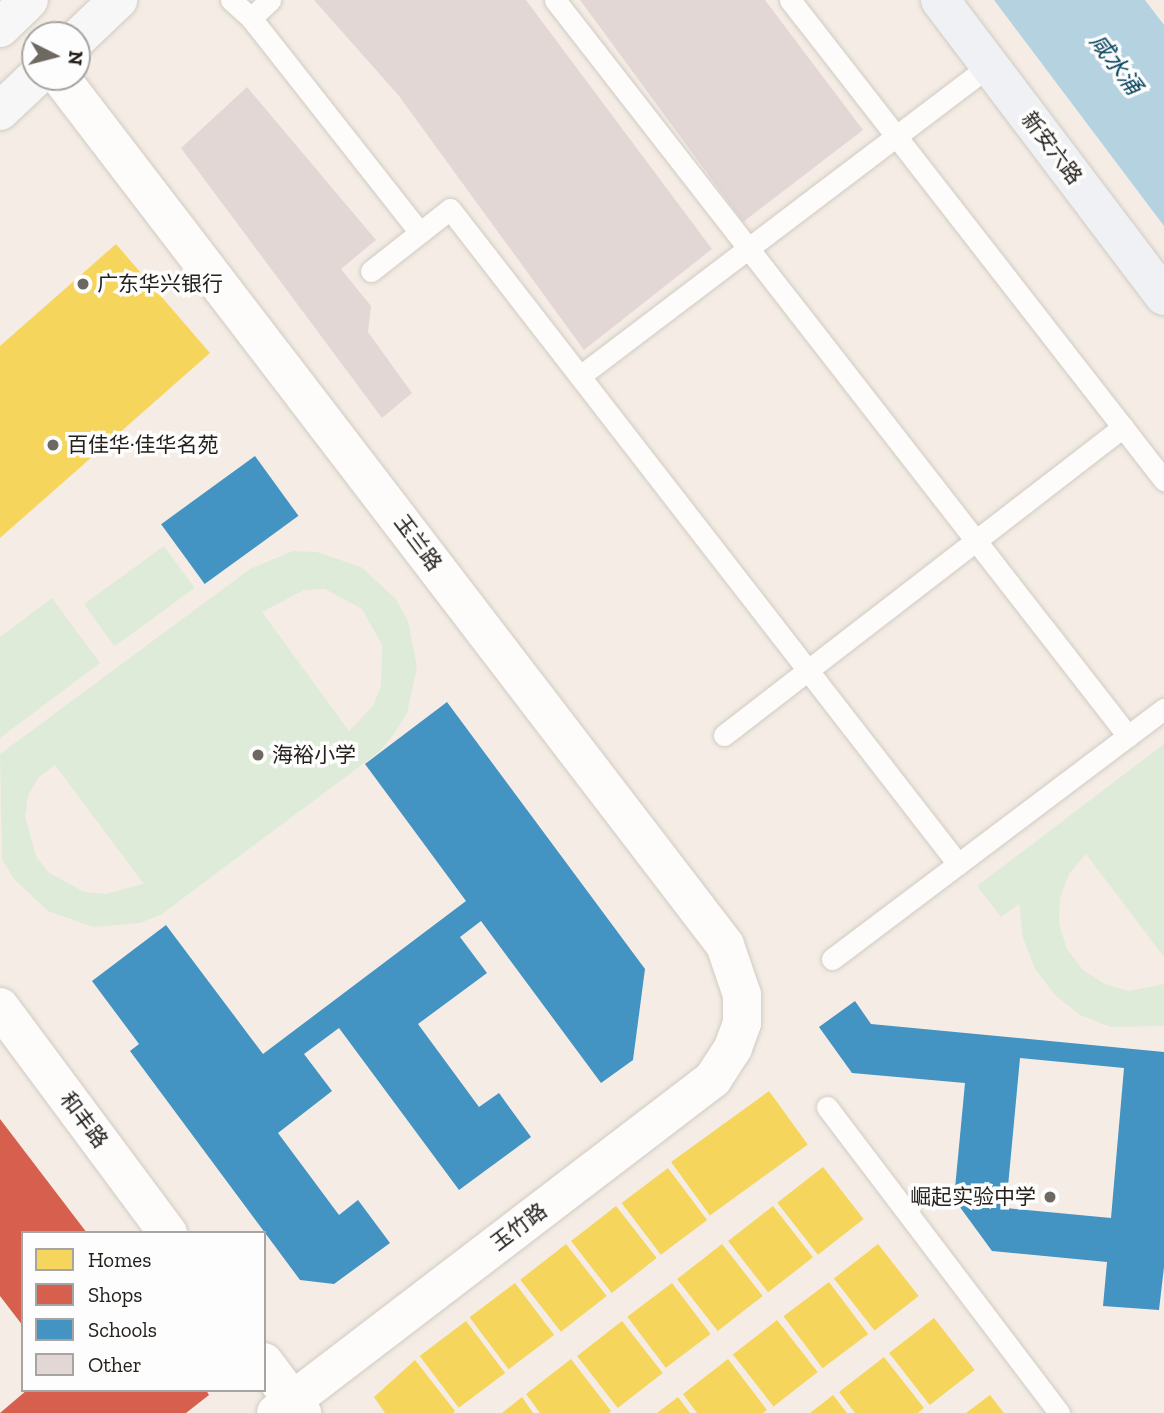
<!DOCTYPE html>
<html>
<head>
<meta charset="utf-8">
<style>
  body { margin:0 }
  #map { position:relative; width:1164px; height:1413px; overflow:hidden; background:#f5ede5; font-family:"Zilla Slab","Noto Sans SC",serif }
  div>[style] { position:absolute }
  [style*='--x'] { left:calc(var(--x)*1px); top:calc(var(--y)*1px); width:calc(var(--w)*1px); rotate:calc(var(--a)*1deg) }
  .green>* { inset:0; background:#deebd8; transform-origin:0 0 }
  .water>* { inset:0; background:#b5d2e1 }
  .homes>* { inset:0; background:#f6d55c; transform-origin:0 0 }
  .shops>* { inset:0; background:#d6604d }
  .schools>* { inset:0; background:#4393c3; transform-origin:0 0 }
  .building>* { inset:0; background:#e3d7d6 }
  .roads { filter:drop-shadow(0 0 2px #d0cbc4) drop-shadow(0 0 2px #d0cbc4) }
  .service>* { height:21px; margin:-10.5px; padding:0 10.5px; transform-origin:10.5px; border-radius:10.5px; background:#fefcfb }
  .tertiary>* { height:38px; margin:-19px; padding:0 19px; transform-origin:19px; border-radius:19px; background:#fefcfb }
  .secondary>* { height:38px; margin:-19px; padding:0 19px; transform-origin:19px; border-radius:19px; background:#f7f7f8 }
  .primary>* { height:38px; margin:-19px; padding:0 19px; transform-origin:19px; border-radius:19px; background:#eff1f4 }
  .dots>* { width:19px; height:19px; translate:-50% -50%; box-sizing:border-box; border:4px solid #fdfdfd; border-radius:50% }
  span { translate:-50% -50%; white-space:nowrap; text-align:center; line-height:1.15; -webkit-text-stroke:7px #fdfdfd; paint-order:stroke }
  .street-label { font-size:21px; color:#25201b }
  .poi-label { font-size:21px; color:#25201b }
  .left { translate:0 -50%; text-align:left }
  .right { translate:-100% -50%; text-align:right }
  .water-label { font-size:23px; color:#08455e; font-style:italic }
  .legend { position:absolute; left:21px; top:1231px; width:245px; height:161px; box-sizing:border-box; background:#fdfdfd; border:2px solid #a7a5a3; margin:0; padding:9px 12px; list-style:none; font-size:21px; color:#25201b }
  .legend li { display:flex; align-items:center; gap:14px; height:35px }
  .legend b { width:35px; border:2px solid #a7a5a3 }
  .north { position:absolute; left:21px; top:21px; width:70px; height:70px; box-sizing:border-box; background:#fdfdfd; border:2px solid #a7a5a3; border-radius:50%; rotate:96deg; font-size:19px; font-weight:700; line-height:28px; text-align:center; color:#25201b }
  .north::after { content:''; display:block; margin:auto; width:24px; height:32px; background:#6e6862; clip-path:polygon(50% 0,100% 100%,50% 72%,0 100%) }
</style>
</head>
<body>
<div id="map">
  <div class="green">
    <i style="left:164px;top:546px;width:52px;height:99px;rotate:54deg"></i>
    <i style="clip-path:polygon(evenodd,293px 551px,317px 552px,361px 567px,396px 599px,408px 621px,417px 667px,407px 713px,394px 734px,379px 752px,162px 914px,140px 923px,93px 927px,48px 911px,14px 879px,2px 859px,0 754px,250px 569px,293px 551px,325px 589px,362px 609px,382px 645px,381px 686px,373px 706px,349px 731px,262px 612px,304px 590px,325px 589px,293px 551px,55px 765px,143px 883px,143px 884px,105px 894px,84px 892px,48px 872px,36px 856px,25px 816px,28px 796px,38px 778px,55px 765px)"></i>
    <i style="clip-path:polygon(52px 598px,100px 663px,0 738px,0 637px)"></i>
    <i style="clip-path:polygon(1164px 744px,1164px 957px,1086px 854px,1069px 874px,1060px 898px,1059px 924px,1067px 949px,1083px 970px,1105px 984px,1129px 991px,1164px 984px,1164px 1026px,1111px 1027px,1080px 1015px,1055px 995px,1035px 969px,1023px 938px,1019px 904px,1001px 917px,977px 886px)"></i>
  </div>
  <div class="water">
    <i style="clip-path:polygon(994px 0,1145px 0,1164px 25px,1164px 226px)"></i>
  </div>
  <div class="homes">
    <i style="clip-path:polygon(116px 244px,210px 353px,0 538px,0 346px)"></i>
    <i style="left:769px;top:1091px;width:66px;height:121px;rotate:54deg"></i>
    <i style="left:823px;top:1167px;width:66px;height:58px;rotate:52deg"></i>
    <i style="left:668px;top:1168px;width:65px;height:58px;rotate:53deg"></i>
    <i style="left:616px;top:1206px;width:66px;height:57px;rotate:52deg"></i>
    <i style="left:773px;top:1206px;width:65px;height:57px;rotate:52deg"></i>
    <i style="left:566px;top:1244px;width:66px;height:58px;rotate:52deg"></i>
    <i style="left:722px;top:1244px;width:66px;height:57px;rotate:52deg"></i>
    <i style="left:878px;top:1244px;width:66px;height:56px;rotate:52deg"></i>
    <i style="left:829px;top:1282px;width:65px;height:57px;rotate:53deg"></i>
    <i style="left:515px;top:1283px;width:65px;height:57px;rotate:53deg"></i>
    <i style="left:672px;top:1283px;width:64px;height:56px;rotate:53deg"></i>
    <i style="left:934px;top:1318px;width:66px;height:57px;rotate:52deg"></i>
    <i style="left:777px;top:1320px;width:66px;height:56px;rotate:52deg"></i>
    <i style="left:466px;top:1321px;width:65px;height:58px;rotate:53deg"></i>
    <i style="left:622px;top:1321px;width:66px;height:57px;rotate:52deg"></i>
    <i style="clip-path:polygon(884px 1357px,924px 1408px,918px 1413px,855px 1413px,839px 1392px)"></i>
    <i style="clip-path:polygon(571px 1359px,611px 1411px,609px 1413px,540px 1413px,526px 1394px)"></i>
    <i style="clip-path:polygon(728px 1359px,767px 1410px,763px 1413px,697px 1413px,683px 1394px)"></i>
    <i style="clip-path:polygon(415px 1360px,455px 1411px,453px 1413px,385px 1413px,374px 1397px)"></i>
    <i style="clip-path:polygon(833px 1395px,847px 1413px,810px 1413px)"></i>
    <i style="clip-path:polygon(990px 1395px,1004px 1413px,966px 1413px)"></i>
    <i style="clip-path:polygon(522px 1397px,533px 1413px,502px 1413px)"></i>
    <i style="clip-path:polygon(678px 1397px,690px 1413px,657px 1413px)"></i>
  </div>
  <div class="shops">
    <i style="clip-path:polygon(0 1119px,87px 1233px,23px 1233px,23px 1326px,0 1296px)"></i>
    <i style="clip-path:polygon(27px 1390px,206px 1390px,209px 1395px,186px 1413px,0 1413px)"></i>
  </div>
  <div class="schools">
    <i style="left:255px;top:456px;width:74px;height:116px;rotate:54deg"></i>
    <i style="clip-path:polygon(447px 702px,645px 969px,633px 1060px,601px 1083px,481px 921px,460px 937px,487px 973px,418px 1024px,479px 1107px,499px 1093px,531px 1137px,459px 1190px,339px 1028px,304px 1054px,332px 1091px,278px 1133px,339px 1215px,358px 1200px,390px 1243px,334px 1284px,300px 1280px,130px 1051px,139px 1044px,92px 981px,166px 925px,263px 1054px,466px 901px,365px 764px)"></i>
    <i style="clip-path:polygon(evenodd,855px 1001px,871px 1024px,1164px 1052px,1164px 1267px,1159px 1310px,1103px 1306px,1107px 1262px,992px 1251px,954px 1199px,965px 1083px,852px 1073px,819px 1027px,855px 1001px,1020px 1058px,1124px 1068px,1111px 1218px,1006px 1208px,1020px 1058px)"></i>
  </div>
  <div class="building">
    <i style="clip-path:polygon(314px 0,526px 0,712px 249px,584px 350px,399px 96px)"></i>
    <i style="clip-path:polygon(580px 0,765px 0,863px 130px,743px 222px)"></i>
    <i style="clip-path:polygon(247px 87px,376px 240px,341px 269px,371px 306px,368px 332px,412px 393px,382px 418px,181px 148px)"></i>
  </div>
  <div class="roads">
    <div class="service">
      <i style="--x:231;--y:0;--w:27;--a:42"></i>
      <i style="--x:251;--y:18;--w:273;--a:51.8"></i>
      <i style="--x:555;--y:0;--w:933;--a:52.1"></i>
      <i style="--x:790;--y:0;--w:609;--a:52.08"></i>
      <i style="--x:251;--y:18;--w:26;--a:-43"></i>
      <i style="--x:371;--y:271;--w:100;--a:-38.1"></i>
      <i style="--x:450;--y:209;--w:829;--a:52.2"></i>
      <i style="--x:580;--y:376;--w:515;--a:-37.18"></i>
      <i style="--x:724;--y:735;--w:504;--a:-37.67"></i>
      <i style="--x:832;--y:959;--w:416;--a:-37"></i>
      <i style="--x:827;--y:1107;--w:384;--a:52.8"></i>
    </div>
    <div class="tertiary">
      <i style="--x:60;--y:77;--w:1093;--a:52.54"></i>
      <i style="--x:725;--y:945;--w:53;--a:71.2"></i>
      <i style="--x:742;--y:995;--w:28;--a:90"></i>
      <i style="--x:742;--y:1023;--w:27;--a:110"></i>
      <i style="--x:733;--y:1048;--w:37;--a:123"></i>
      <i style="--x:713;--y:1079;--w:550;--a:142.61"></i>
      <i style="--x:0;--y:1007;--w:282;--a:53.4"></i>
      <i style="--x:264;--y:1362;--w:64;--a:53.3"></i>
    </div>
    <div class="secondary">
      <i style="--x:0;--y:28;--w:40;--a:-44"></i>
      <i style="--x:77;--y:39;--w:57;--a:-43.6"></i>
      <i style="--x:0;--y:111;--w:50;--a:-43.4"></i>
    </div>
    <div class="primary">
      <i style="--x:940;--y:0;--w:371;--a:52.9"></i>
    </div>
  </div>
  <div class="dots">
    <i style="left:83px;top:284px;background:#6e6862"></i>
    <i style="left:53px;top:445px;background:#6e6862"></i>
    <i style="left:258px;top:755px;background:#6e6862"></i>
    <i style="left:1050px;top:1197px;background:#6e6862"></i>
  </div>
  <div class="street-label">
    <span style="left:1052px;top:148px;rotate:53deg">新安六路</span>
    <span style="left:418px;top:543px;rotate:53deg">玉兰路</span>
    <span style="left:84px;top:1120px;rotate:53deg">和丰路</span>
    <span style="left:519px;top:1227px;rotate:-37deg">玉竹路</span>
  </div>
  <div class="poi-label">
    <span class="left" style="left:97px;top:284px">广东华兴银行</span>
    <span class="left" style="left:67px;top:445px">百佳华·佳华名苑</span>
    <span class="left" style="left:272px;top:755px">海裕小学</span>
    <span class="right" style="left:1036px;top:1197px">崛起实验中学</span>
  </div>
  <div class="water-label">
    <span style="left:1116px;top:64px;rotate:53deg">咸水涌</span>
  </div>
  <ul class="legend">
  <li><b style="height:19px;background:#f6d55c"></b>Homes</li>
  <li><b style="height:19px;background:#d6604d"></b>Shops</li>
  <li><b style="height:19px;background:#4393c3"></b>Schools</li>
  <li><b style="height:19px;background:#e3d7d6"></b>Other</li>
  </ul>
  <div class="north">N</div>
</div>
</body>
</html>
